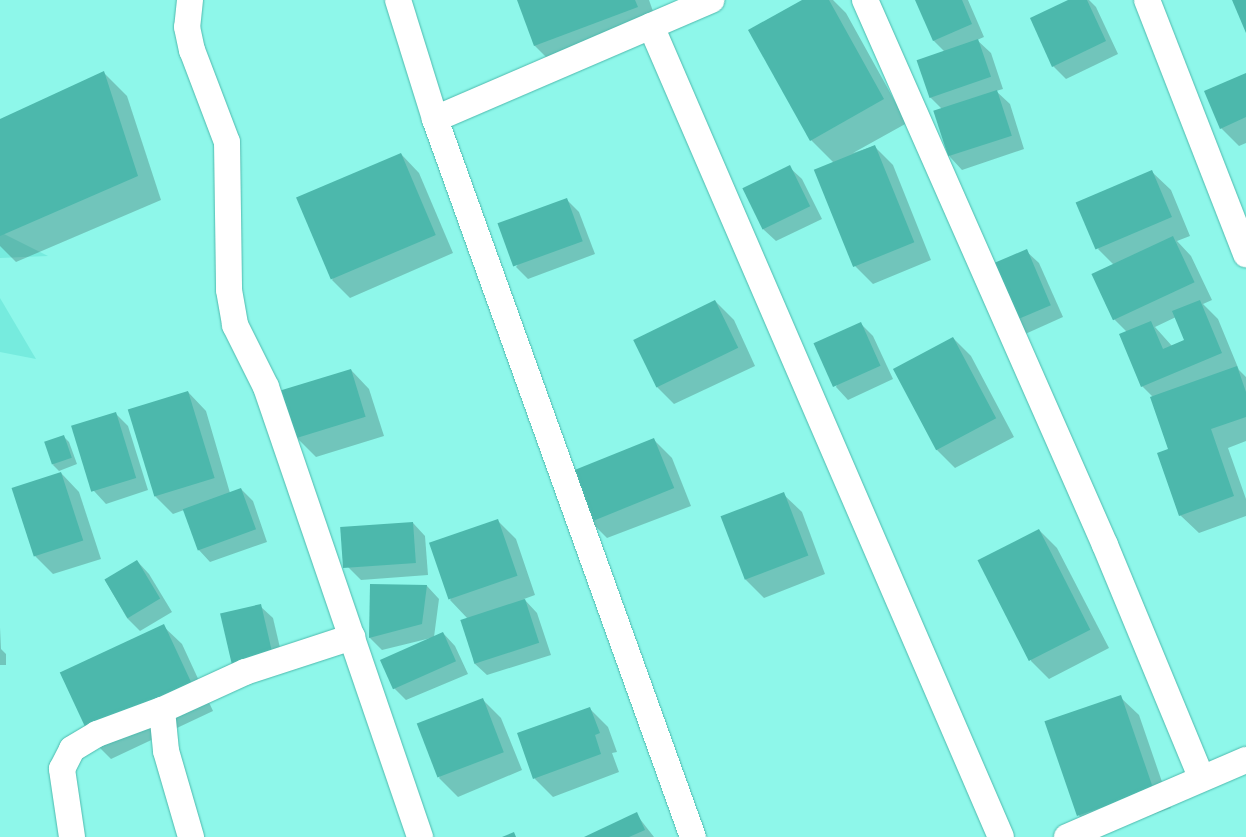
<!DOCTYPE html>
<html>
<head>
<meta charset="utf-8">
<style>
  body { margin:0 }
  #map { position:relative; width:1246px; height:837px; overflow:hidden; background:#8ef7ea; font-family:"Fira Sans",sans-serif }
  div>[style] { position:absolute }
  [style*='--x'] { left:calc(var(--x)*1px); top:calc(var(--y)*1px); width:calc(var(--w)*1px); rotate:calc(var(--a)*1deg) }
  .built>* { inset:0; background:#76ebde }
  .shadow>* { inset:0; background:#0003 }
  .building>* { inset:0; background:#4cb8ac; transform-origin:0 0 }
  .roads { filter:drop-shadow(0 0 1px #4ebaae) drop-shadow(0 0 1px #4ebaae) }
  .minor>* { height:26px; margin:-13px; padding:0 13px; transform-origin:13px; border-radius:13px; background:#fff }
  span { translate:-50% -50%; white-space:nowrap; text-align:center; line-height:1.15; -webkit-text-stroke:4.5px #c1fcf4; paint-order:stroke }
</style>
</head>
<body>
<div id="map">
  <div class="built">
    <i style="clip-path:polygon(0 232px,48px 256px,0 258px)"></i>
    <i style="clip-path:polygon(0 298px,36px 359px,0 352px)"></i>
  </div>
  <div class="shadow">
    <i style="clip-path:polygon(518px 0,649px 0,660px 31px,558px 69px,535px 46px)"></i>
    <i style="clip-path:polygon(804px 0,833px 0,846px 13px,907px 123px,853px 153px,874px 146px,893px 165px,931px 260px,873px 284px,855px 266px,834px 163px,811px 140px)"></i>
    <i style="clip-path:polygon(916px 0,968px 0,984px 37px,977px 40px,991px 53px,1003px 89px,996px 91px,1010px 104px,1024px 149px,962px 170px,950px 157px,943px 110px,930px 97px,945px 52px,934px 41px)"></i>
    <i style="clip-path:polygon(1071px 0,1089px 0,1096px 7px,1118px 54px,1066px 79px,1053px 66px)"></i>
    <i style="clip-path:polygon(104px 73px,127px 96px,161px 200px,16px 262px,0 246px,0 121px)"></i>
    <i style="clip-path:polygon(1246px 75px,1246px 143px,1239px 146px,1221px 128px)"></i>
    <i style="clip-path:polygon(401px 154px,419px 173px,453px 253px,350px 298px,332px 280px)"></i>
    <i style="clip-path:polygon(789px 167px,802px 179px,822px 219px,776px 241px,763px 229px)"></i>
    <i style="clip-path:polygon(evenodd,1152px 172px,1171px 190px,1190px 236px,1177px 241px,1191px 256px,1212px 300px,1203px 304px,1218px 319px,1239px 370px,1246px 377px,1246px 441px,1228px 448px,1246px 499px,1246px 516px,1199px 533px,1180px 515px,1170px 450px,1153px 397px,1142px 386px,1127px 332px,1114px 319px,1114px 265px,1098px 249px,1152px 172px,1176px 317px,1186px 340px,1172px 346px,1155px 327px,1176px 317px)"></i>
    <i style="clip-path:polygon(567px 200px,579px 212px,595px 254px,528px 279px,516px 267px)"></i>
    <i style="clip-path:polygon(1026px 251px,1039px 263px,1063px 317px,1023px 335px,1011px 323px)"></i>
    <i style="clip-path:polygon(715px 301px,734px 320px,755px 366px,674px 404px,656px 386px)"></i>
    <i style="clip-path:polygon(861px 324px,873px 336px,893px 379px,848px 400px,836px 387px)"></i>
    <i style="clip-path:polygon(953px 338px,971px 356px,1014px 437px,955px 468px,937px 450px)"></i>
    <i style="clip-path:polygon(351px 370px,369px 389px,384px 436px,316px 457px,297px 438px)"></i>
    <i style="clip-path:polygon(188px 392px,206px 411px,230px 493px,241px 489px,253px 501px,267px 542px,210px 562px,198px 549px,184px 510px,173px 514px,154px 495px)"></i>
    <i style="clip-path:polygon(116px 414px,128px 426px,148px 490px,106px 504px,94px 491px)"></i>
    <i style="clip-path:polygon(63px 436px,69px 442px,77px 464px,59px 471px,53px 465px)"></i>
    <i style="clip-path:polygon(654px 440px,672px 458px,691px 506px,607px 538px,589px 520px)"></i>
    <i style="clip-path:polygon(61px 473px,79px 492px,101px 559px,53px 574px,35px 556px)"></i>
    <i style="clip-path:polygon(783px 494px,802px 512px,825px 574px,764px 598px,746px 580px,722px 517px)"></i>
    <i style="clip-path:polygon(497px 520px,516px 539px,535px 595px,524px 599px,537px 613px,551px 655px,487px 675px,474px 663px,468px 619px,450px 600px)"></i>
    <i style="clip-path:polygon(413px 523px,425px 536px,428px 575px,361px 580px,348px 567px)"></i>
    <i style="clip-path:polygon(1039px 530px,1057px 548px,1109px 648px,1049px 679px,1031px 661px)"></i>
    <i style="clip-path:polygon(137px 561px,149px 574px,172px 612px,140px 631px,127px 618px,105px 580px)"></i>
    <i style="clip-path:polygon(371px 585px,427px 586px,439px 599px,434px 637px,443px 633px,455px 646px,468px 674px,406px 700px,394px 688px,431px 638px,382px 650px,370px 638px)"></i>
    <i style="clip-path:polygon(260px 606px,273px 618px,285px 669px,234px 666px)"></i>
    <i style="clip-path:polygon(163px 626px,182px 644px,213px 711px,111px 759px,92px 740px)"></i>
    <i style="clip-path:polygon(0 627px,1px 649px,6px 654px,6px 665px,0 665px)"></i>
    <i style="clip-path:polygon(1120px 697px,1139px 715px,1171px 808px,1098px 834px,1079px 816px)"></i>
    <i style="clip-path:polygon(482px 699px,501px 718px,522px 770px,458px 797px,439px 778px)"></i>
    <i style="clip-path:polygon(590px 709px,608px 727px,617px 752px,612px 753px,619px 772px,553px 797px,535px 779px,519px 734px)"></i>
    <i style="clip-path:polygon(636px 814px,654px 837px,587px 837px)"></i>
  </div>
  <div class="building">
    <i style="clip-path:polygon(517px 0,635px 0,638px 7px,534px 46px)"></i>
    <i style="clip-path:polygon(802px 0,829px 0,884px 99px,810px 141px,748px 30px)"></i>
    <i style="clip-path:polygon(915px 0,962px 0,972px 24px,933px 41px)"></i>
    <i style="clip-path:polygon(1068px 0,1087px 0,1106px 41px,1052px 67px,1030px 18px)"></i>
    <i style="clip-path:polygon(1232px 0,1246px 0,1246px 33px)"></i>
    <i style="left:978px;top:39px;width:40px;height:65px;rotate:71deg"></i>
    <i style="clip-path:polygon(104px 71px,138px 176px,0 236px,0 119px)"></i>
    <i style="clip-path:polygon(1246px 73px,1246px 117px,1220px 129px,1204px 91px)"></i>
    <i style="left:997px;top:90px;width:48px;height:67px;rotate:72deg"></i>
    <i style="left:875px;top:145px;width:105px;height:66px;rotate:68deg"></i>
    <i style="left:401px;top:153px;width:89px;height:114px;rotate:67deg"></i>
    <i style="left:790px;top:165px;width:46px;height:53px;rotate:64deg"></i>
    <i style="left:1152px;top:170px;width:51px;height:83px;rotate:67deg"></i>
    <i style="left:567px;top:198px;width:46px;height:74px;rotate:70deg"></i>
    <i style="left:1173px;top:236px;width:51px;height:90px;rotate:65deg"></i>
    <i style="left:1027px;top:249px;width:61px;height:46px;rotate:67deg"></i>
    <i style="left:715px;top:300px;width:53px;height:91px;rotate:64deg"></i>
    <i style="clip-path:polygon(1200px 300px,1222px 353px,1141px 387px,1119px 334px,1151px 321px,1163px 349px,1184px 340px,1172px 311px)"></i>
    <i style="left:861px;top:322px;width:48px;height:52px;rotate:66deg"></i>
    <i style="left:953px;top:337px;width:92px;height:68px;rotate:62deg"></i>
    <i style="clip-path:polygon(1237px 366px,1246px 392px,1246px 417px,1211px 429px,1234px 496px,1179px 516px,1157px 453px,1168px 449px,1150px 397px)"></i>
    <i style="left:351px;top:369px;width:50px;height:73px;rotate:73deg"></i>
    <i style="left:188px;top:391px;width:91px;height:63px;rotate:73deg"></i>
    <i style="left:116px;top:412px;width:69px;height:47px;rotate:73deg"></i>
    <i style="left:64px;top:435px;width:24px;height:21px;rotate:71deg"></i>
    <i style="left:654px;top:438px;width:54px;height:91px;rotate:68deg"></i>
    <i style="left:61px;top:472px;width:72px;height:52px;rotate:72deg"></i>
    <i style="left:241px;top:488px;width:44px;height:62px;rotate:70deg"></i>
    <i style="left:784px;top:492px;width:68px;height:68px;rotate:69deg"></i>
    <i style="left:498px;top:519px;width:60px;height:73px;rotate:71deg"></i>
    <i style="left:413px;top:522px;width:41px;height:73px;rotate:86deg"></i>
    <i style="left:1039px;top:529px;width:113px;height:69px;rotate:63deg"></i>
    <i style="left:137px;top:560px;width:45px;height:38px;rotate:59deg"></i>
    <i style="clip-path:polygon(370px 584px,427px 585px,422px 624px,369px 638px)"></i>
    <i style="left:525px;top:599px;width:46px;height:68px;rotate:72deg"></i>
    <i style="left:261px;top:604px;width:53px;height:42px;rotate:77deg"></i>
    <i style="left:164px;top:624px;width:75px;height:115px;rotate:65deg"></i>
    <i style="left:443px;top:632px;width:32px;height:69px;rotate:66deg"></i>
    <i style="left:1121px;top:695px;width:100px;height:81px;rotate:71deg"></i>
    <i style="left:483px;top:698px;width:58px;height:71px;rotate:69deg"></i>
    <i style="clip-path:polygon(590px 707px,600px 733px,595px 735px,601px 754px,533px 779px,517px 733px)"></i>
    <i style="clip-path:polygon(637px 812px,645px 830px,629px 837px,584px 837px)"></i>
    <i style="clip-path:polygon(514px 832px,516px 837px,502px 837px)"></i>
  </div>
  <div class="roads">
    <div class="minor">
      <i style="--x:190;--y:0;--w:27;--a:96"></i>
      <i style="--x:187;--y:27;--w:24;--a:78"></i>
      <i style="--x:192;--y:50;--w:98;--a:69.2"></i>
      <i style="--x:227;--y:142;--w:148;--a:89.2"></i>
      <i style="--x:229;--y:290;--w:36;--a:80"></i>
      <i style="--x:235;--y:325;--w:69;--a:63.4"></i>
      <i style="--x:266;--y:387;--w:476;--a:71.1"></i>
      <i style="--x:398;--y:0;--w:125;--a:72.7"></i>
      <i style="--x:435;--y:119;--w:763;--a:70.24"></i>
      <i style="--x:865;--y:0;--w:596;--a:66.23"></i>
      <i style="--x:1105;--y:545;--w:251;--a:67.5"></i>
      <i style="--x:1147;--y:0;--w:273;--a:68.7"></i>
      <i style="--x:651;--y:26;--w:883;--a:66.66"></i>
      <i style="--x:435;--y:119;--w:301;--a:-23.3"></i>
      <i style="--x:162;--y:710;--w:41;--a:84.4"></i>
      <i style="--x:166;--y:751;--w:90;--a:73.8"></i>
      <i style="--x:72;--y:837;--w:69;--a:-98.4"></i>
      <i style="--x:62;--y:769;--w:22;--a:-63"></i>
      <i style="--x:72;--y:749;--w:29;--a:-31"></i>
      <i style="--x:97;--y:734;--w:69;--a:-20.3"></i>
      <i style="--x:162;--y:710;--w:91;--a:-24.6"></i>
      <i style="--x:245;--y:672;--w:113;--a:-18.1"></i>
      <i style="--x:1067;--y:837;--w:195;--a:-23.3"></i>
    </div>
  </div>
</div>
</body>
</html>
